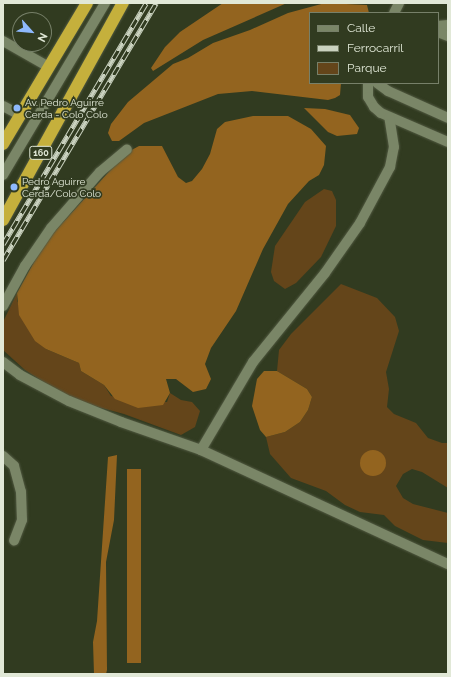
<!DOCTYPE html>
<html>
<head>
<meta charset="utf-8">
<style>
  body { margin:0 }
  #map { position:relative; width:451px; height:677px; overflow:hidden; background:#313b20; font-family:Raleway,sans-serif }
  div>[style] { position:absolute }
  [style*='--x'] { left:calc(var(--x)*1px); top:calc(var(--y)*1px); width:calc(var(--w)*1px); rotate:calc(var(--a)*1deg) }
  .green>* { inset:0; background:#64451a }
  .forest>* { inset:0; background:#93641f; transform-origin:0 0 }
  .round { border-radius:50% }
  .roads { filter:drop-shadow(0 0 1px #515941) drop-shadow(0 0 1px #515941) }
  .minor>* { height:10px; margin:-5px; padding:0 5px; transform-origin:5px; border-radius:5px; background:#7a8667 }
  .highway>* { height:12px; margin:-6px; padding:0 6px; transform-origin:6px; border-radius:6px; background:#c5b03c }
  .rail>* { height:4.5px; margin-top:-2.25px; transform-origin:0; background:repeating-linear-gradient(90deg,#313b20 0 9px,#cad2bf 0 18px); box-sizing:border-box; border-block:1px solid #cad2bf }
  .dots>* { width:11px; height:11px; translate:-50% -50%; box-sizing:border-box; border:2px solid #313b20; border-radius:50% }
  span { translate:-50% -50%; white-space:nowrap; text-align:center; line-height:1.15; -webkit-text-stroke:3.5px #313b20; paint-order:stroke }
  .shield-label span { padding:1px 3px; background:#313b20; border:1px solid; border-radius:3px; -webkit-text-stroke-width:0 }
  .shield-label { font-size:9px; color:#e1e8d7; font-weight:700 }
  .poi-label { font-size:10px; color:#e1e8d7 }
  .left { translate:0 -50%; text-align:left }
  .frame { position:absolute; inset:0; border:4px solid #e1e8d7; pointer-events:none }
  .legend { position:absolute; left:309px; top:12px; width:130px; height:72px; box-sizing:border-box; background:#313b20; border:1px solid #778069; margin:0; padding:5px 7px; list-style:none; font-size:12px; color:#e1e8d7 }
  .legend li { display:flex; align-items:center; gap:8px; height:20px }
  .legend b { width:20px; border:1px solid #778069 }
  .north { position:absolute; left:12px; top:12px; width:40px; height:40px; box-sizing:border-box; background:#313b20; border:1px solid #778069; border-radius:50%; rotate:117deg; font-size:11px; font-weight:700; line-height:16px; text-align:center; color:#e1e8d7 }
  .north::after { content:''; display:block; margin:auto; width:14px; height:18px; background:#8eb9fd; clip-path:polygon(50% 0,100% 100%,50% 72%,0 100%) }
</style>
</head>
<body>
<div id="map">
  <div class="green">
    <i style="clip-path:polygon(324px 189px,332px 191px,336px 200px,336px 226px,321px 257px,296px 283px,285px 289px,274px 281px,271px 272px,275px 246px,305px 202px)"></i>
    <i style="clip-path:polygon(341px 284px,377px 298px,395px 317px,399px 331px,386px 372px,389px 389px,387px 407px,394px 414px,416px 423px,428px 438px,442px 443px,448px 443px,448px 488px,422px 472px,412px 469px,403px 474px,396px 486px,403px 498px,413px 504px,448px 513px,448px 543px,423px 540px,395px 526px,384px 515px,360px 512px,345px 505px,326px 491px,291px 478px,270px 454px,266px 437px,285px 432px,300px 422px,308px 410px,312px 397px,307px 389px,277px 371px,279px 350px,291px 334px)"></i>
    <i style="clip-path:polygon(17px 293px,17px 301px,46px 349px,79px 363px,81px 371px,104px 385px,111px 396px,167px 402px,170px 393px,181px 400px,192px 402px,200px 411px,195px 427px,181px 435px,124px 414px,72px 400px,25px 370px,3px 350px,3px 322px)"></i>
  </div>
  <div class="forest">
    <i style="clip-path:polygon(223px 3px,287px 3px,203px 40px,153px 71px,151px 68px,165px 47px,180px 32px)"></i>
    <i style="clip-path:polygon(325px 3px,367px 5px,369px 13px,310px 13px,310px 83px,341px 83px,340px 95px,335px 98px,328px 100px,252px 91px,218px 94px,144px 123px,119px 141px,112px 141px,108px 133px,111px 124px,128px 102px,173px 64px,188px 58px,213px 43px,250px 30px,288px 13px)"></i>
    <i style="clip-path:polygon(304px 108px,325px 109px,350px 115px,359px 128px,357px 134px,337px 136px,328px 132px)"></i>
    <i style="clip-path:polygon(253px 116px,288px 116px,311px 129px,326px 146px,324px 165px,319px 175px,309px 181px,288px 204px,263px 249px,236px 311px,211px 348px,205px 364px,211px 379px,206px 389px,193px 392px,176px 379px,166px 379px,170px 393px,163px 405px,138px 408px,115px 399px,104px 385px,81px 371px,79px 363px,46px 349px,35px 341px,19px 315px,17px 293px,45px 242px,126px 153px,139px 146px,162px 146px,178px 177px,186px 183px,192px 181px,202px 169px,210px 154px,217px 129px,225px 122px)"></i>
    <i style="clip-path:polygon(264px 371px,277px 371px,307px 389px,312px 397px,308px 410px,300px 422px,285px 432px,266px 437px,260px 430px,252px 406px,257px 379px)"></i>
    <i class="round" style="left:360px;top:450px;width:26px;height:26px"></i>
    <i style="clip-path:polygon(117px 455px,114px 520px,106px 562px,107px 670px,106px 674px,94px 674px,93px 642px,97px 621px,108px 457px)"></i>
    <i style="left:127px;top:469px;width:14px;height:194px"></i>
  </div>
  <div class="roads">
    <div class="minor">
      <i style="--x:394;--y:13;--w:11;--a:-63"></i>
      <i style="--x:438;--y:26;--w:10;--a:-6"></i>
      <i style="--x:438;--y:32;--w:11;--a:22"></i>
      <i style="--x:3;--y:41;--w:53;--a:29.5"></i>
      <i style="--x:368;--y:83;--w:14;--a:90"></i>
      <i style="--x:368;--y:97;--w:12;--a:59"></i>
      <i style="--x:374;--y:107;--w:9;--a:41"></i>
      <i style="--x:381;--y:113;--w:73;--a:23.4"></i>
      <i style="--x:377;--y:83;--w:14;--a:36"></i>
      <i style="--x:388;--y:91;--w:66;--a:24.2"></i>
      <i style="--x:3;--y:106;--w:19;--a:28"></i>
      <i style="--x:3;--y:175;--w:200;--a:-59.3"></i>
      <i style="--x:3;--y:306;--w:46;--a:-61.2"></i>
      <i style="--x:25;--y:266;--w:46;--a:-55.6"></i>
      <i style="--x:51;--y:228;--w:74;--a:-48.8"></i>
      <i style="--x:100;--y:172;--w:35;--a:-40"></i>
      <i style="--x:3;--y:362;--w:21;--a:37"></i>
      <i style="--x:20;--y:375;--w:55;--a:28"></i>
      <i style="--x:69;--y:401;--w:56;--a:22"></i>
      <i style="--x:121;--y:422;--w:85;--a:19.3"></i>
      <i style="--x:201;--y:450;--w:272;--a:24.8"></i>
      <i style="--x:201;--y:450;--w:102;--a:-59.4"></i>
      <i style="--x:253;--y:362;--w:114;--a:-51"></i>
      <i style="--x:325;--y:273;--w:61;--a:-55"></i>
      <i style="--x:360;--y:223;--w:64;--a:-61.8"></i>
      <i style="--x:390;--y:167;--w:20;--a:-79"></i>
      <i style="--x:394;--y:147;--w:30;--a:-99"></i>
      <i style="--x:3;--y:456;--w:15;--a:42"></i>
      <i style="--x:14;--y:466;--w:27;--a:75"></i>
      <i style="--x:21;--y:492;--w:28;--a:88"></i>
      <i style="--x:22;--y:520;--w:22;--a:111"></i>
    </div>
    <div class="highway">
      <i style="--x:3;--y:144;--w:164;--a:-59.2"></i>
      <i style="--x:3;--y:220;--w:248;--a:-61.1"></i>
    </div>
  </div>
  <div class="rail">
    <i style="--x:3;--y:244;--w:280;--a:-59.3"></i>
    <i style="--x:3;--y:260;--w:299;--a:-59.2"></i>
  </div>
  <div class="dots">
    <i style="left:17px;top:108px;background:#8eb9fd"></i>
    <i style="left:14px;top:187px;background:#8eb9fd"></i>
  </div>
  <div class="shield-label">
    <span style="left:41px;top:153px">160</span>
  </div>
  <div class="poi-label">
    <span class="left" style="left:25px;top:108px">Av. Pedro Aguirre<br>Cerda - Colo Colo</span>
    <span class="left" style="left:22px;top:187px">Pedro Aguirre<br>Cerda/Colo Colo</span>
  </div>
  <div class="frame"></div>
  <ul class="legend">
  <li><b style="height:5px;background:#7a8667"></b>Calle</li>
  <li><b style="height:5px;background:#cad2bf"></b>Ferrocarril</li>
  <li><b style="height:11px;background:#64451a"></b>Parque</li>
  </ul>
  <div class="north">N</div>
</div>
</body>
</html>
